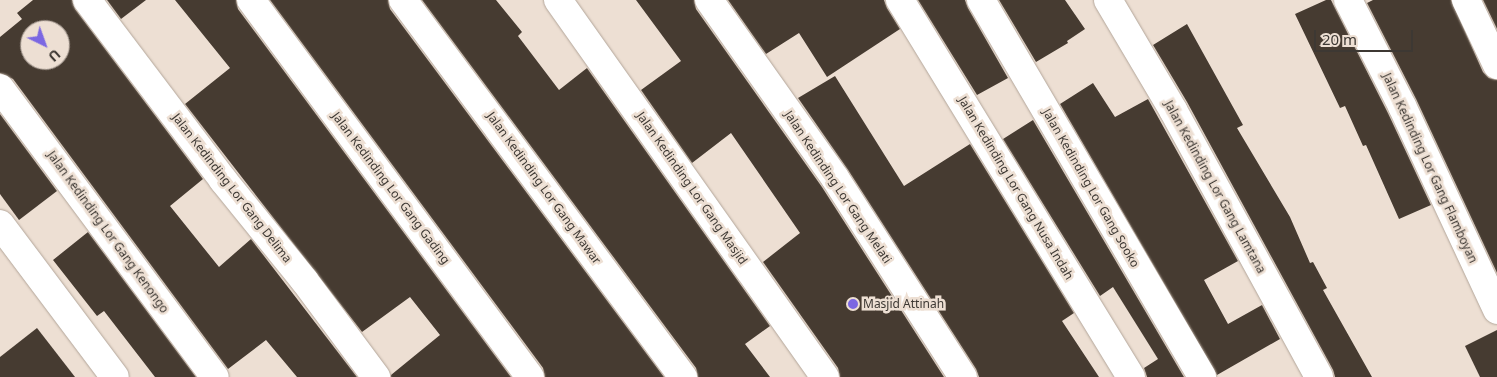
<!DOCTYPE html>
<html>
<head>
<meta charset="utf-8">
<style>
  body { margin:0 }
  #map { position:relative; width:1497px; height:377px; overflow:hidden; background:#eddfd3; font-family:"Noto Sans",sans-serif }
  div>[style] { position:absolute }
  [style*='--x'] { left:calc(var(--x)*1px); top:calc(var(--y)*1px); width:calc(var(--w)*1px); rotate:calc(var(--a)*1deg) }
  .building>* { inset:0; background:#463b31 }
  .roads { filter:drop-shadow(0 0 1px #b3a69a) drop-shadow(0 0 1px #b3a69a) }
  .minor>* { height:28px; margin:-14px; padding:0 14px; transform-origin:14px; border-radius:14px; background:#fff }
  .dots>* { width:14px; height:14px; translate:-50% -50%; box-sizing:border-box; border:2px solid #eddfd3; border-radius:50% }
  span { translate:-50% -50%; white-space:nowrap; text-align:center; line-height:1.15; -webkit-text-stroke:5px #eddfd3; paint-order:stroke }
  .street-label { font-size:12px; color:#3d3833 }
  .poi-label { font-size:12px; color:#3d3833 }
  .left { translate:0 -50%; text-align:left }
  .north { position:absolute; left:20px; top:20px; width:50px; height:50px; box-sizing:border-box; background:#eddfd3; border:1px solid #a79c93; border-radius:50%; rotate:138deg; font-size:14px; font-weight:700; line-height:20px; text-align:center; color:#3d3833 }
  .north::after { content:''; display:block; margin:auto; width:18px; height:22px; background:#7b67e2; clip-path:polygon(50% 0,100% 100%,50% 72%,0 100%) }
  .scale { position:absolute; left:1314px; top:30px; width:99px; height:22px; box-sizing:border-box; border:2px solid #3d3833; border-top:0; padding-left:6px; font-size:15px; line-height:18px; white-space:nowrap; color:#3d3833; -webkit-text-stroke:4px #eddfd3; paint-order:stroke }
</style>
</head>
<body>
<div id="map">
  <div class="building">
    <i style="clip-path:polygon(evenodd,33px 0,72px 0,75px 9px,203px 179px,170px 206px,219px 267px,251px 239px,357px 377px,297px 377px,266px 340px,228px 369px,13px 79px,0 73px,0 37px,22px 19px,17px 13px,33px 0,30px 30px,60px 30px,60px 60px,30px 60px,30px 30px)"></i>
    <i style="clip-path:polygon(107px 0,146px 0,121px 19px)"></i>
    <i style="clip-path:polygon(175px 0,236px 0,238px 9px,511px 377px,391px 377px,391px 375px,440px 335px,410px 297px,362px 332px,185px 104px,230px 68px)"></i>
    <i style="clip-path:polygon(270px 0,388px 0,390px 9px,664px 377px,545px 377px,543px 368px)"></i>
    <i style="clip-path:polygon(422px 0,496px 0,522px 32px,518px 36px,559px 90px,587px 68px,770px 326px,745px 344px,770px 377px,698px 377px,696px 368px)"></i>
    <i style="clip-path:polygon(636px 0,694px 0,696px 9px,822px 187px,944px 377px,840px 377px,838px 368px,763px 262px,800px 233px,731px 133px,692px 163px,641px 90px,681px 61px)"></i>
    <i style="clip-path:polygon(728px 0,884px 0,887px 8px,900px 29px,827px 77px,799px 33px,766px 54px)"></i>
    <i style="clip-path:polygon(918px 0,965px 0,968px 8px,1008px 78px,977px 95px)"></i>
    <i style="clip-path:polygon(999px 0,1065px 0,1085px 29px,1067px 41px,1068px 43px,1036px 62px)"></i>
    <i style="clip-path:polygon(1326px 0,1331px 0,1388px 113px,1431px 205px,1399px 219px,1366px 145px,1363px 146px,1345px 106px,1340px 108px,1295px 14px)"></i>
    <i style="clip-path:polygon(1373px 0,1451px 0,1483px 72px,1489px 78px,1497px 80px,1497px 273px,1416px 99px,1367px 3px)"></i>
    <i style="clip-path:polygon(1483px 0,1497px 0,1497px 29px)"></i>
    <i style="clip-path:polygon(1187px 24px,1243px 125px,1237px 128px,1290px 217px,1310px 263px,1313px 262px,1327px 288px,1323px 290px,1372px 377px,1335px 377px,1333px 370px,1187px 102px,1153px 45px)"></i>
    <i style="clip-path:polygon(835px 76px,904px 186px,970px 144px,1074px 313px,1062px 321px,1099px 377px,979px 377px,976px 369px,848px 170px,798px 98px)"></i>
    <i style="clip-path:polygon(1093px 83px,1115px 117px,1148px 99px,1238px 261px,1204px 280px,1228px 324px,1262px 305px,1280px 339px,1217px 375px,1060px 104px)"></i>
    <i style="clip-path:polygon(0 114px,57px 191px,19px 220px,0 194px)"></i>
    <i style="clip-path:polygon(1033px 120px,1184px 377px,1147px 377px,1144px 368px,1158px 359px,1113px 287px,1100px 296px,1003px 139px)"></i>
    <i style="clip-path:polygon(88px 232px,196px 377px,155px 377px,104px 311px,97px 316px,53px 260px)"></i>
    <i style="clip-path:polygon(37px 328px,75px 377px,0 377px,0 357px)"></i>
    <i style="clip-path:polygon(1497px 330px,1497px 377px,1480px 377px,1465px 346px)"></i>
  </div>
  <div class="roads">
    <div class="minor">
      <i style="--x:87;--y:0;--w:226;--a:52.9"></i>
      <i style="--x:223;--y:180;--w:129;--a:51"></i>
      <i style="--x:304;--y:280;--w:121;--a:53.4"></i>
      <i style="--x:251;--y:0;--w:469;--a:53.5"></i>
      <i style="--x:403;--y:0;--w:470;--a:53.4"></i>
      <i style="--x:558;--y:0;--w:462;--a:54.7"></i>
      <i style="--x:709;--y:0;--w:218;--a:54.7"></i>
      <i style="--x:835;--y:178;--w:237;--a:57.3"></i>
      <i style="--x:900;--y:0;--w:442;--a:58.5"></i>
      <i style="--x:981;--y:0;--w:437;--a:59.6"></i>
      <i style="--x:1108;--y:0;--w:128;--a:59.4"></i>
      <i style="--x:1173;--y:110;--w:304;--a:61.3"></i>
      <i style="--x:1348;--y:0;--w:119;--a:63"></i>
      <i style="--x:1402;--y:106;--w:225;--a:65"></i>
      <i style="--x:1466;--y:0;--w:72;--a:64.5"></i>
      <i style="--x:0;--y:88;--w:360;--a:53.4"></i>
      <i style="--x:0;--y:224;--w:191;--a:53.1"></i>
    </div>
  </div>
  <div class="dots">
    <i style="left:853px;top:304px;background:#7b67e2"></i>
  </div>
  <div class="street-label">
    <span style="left:1430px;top:168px;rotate:65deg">Jalan Kedinding Lor Gang Flamboyan</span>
    <span style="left:838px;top:187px;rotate:56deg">Jalan Kedinding Lor Gang Melati</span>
    <span style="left:1215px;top:187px;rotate:61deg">Jalan Kedinding Lor Gang Lamtana</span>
    <span style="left:232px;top:188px;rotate:52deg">Jalan Kedinding Lor Gang Delima</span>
    <span style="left:391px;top:188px;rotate:53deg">Jalan Kedinding Lor Gang Gading</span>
    <span style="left:544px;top:188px;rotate:54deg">Jalan Kedinding Lor Gang Mawar</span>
    <span style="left:692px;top:188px;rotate:55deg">Jalan Kedinding Lor Gang Masjid</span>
    <span style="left:1016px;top:188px;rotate:59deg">Jalan Kedinding Lor Gang Nusa Indah</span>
    <span style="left:1091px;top:188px;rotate:60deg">Jalan Kedinding Lor Gang Sooko</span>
    <span style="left:108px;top:232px;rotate:54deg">Jalan Kedinding Lor Gang Kenongo</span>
  </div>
  <div class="poi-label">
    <span class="left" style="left:863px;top:304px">Masjid Attinah</span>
  </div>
  <div class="north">U</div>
  <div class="scale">20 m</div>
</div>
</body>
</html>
